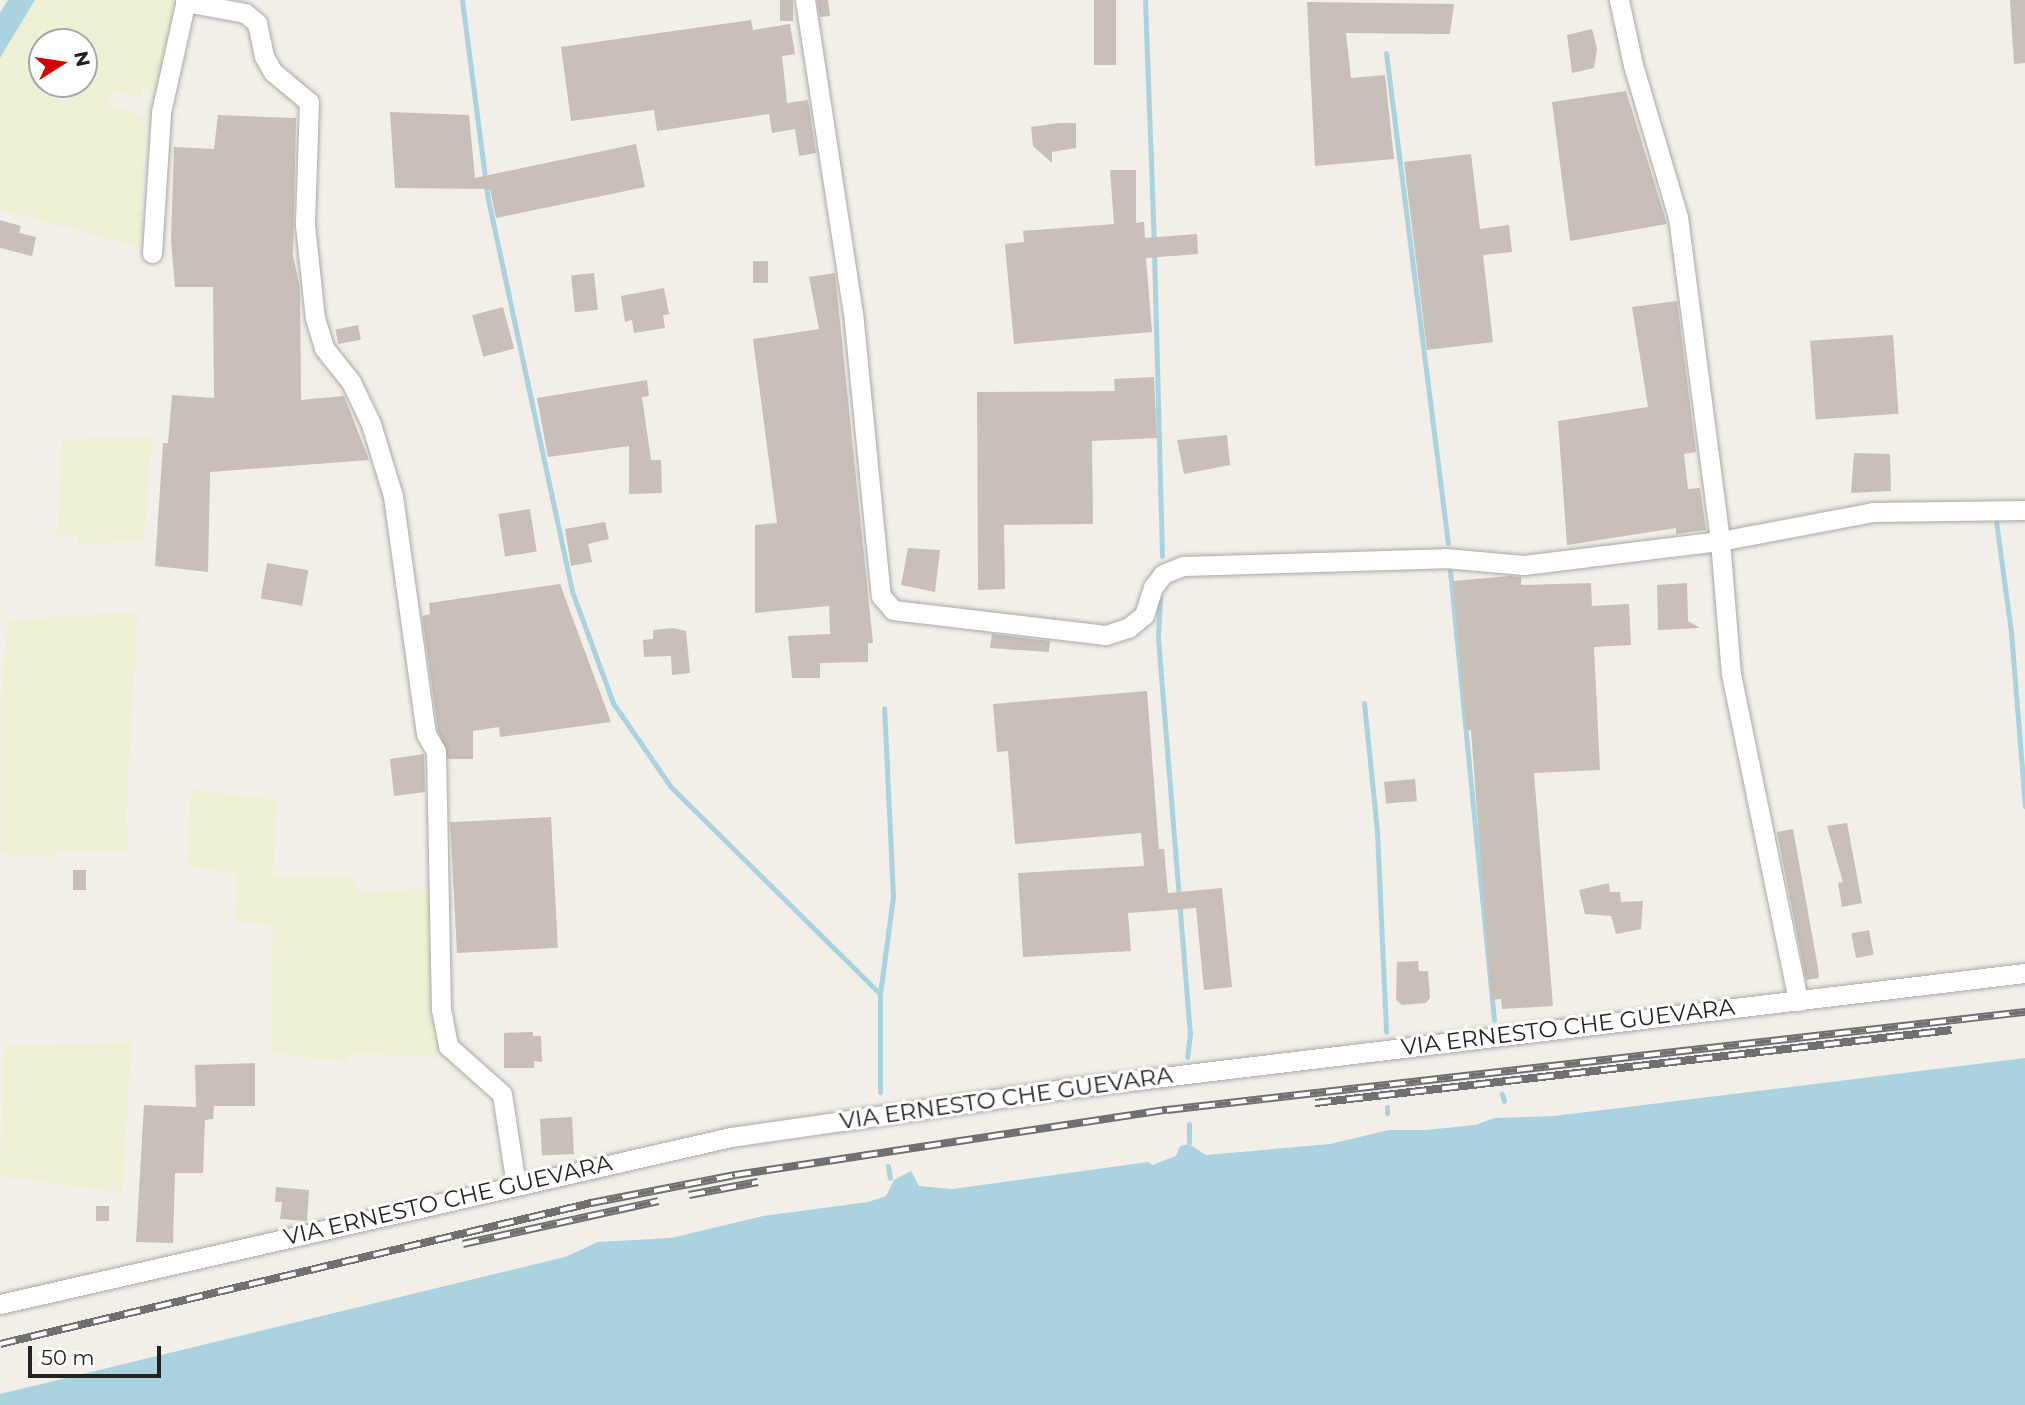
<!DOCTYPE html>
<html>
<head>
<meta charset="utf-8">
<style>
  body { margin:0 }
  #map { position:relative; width:2025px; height:1405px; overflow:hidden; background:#f2efe9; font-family:Montserrat,sans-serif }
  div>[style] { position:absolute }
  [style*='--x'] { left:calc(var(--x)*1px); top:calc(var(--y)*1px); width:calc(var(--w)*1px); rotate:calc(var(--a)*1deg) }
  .farmland>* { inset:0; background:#eef0d5 }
  .water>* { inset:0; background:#aad3df }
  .stream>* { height:5px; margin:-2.5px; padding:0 2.5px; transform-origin:2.5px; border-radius:2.5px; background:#aad3df }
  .building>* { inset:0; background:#c7bfb8; transform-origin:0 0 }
  .roads { filter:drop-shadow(0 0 2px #a9a9a9) drop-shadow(0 0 2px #a9a9a9) }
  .street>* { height:19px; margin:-9.5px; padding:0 9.5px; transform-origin:9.5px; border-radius:9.5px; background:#fff }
  .rail>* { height:8px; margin-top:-4px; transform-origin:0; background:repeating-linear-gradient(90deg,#fff 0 16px,#707070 0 32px); box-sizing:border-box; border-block:2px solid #707070 }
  span { translate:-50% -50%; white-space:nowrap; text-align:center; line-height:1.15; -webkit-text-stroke:6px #fff; paint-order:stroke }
  .street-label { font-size:23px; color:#222 }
  .north { position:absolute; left:28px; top:28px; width:70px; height:70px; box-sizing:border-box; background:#fff; border:2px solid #a7a7a7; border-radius:50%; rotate:78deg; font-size:19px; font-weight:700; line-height:28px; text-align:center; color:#222 }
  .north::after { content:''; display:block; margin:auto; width:24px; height:32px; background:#d40000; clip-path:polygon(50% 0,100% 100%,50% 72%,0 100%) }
  .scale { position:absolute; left:28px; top:1346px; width:133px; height:32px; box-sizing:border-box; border:4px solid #222; border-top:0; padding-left:9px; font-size:21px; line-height:24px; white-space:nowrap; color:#222; -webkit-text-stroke:5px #fff; paint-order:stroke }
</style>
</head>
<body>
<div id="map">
  <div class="farmland">
    <i style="clip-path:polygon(evenodd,35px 0,175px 0,158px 91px,143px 88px,142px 97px,112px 91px,108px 106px,146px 116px,140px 247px,0 210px,0 58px,35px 0,42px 42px,84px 42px,84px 84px,42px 84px,42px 42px)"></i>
    <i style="clip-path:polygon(152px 437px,144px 541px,78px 544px,78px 535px,57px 535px,62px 439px)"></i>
    <i style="clip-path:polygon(138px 612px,126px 817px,129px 851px,55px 850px,55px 858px,1px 854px,1px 697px,8px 620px)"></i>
    <i style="clip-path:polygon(191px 789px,277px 800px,273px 877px,356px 878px,356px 892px,432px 888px,438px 1057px,350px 1053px,348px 1062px,271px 1053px,273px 925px,235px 921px,237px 874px,187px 866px)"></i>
    <i style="clip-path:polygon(132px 1042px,122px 1193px,0 1176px,4px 1045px)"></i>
  </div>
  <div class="water">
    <i style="clip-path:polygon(8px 0,35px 0,0 58px,0 13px)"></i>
    <i style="clip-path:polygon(2025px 1058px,2025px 1405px,0 1405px,0 1394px,565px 1257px,598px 1242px,671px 1238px,763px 1216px,868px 1202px,886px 1196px,894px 1180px,911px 1171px,919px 1186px,952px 1189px,1148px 1162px,1152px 1165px,1176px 1156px,1180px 1146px,1189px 1144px,1206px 1155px,1330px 1144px,1389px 1130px,1426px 1130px,1475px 1125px,1494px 1118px,1554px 1116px)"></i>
  </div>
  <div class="stream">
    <i style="--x:462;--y:0;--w:201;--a:82.6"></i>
    <i style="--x:488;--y:199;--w:404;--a:77.9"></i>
    <i style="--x:573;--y:594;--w:116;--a:69.8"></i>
    <i style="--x:613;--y:703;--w:102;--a:55.4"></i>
    <i style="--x:671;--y:787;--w:294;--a:44.7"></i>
    <i style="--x:1145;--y:0;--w:242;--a:87.9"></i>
    <i style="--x:1386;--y:53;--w:494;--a:82.8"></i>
    <i style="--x:1154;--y:251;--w:305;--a:88.5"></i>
    <i style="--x:1996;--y:521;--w:112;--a:82.3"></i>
    <i style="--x:2011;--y:632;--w:175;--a:85.4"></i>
    <i style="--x:1450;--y:571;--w:451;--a:84.4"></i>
    <i style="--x:1160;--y:598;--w:40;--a:92.9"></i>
    <i style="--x:1158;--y:638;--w:397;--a:85.4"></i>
    <i style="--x:1190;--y:1034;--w:23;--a:97"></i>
    <i style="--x:1364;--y:703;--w:130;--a:84.2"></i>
    <i style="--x:1377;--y:832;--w:200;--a:87.4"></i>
    <i style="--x:880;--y:1092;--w:98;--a:-90"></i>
    <i style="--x:880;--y:994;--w:98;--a:-82.4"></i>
    <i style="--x:893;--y:897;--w:189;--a:-92.7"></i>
    <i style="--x:1502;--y:1094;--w:7;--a:74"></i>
    <i style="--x:1387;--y:1107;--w:6;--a:90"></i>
    <i style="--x:1189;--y:1124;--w:18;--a:90"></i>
    <i style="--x:888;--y:1166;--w:12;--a:81"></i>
  </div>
  <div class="building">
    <i style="left:780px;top:0;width:13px;height:21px"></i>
    <i style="clip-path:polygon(817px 0,828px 0,830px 16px,820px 17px)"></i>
    <i style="left:1094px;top:0;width:22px;height:65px"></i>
    <i style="clip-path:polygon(2010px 0,2025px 0,2025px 63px,2014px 64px)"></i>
    <i style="clip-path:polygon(1307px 2px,1454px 4px,1450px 34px,1346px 33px,1351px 78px,1385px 75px,1394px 159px,1315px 166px)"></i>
    <i style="clip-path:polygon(751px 20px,753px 30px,790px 24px,795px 54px,782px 56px,787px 103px,808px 100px,816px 153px,799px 156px,795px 129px,772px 133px,769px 114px,657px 131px,654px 110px,571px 121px,561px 47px)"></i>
    <i style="clip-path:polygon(1592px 29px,1597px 49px,1594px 68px,1572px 73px,1567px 35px)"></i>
    <i style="clip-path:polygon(1626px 91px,1667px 224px,1570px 241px,1552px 102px)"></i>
    <i style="clip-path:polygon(390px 112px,469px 115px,475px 178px,636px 144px,645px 187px,496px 218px,490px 189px,395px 188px)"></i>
    <i style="clip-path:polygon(218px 115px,296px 118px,293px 255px,300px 289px,301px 400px,344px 396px,369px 460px,210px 472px,208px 572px,155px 566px,163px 443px,168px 443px,172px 395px,214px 398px,213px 287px,175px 287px,171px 241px,174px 147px,214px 149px)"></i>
    <i style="clip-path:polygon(1059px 123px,1076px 123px,1076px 148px,1052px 152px,1052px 163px,1033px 146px,1031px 127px)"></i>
    <i style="clip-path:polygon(1471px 154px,1480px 229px,1509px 225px,1512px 252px,1483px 255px,1493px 342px,1427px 350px,1404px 162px)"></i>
    <i style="clip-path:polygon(1110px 170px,1136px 170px,1136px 223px,1144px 222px,1145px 238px,1197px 234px,1198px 254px,1146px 258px,1152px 332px,1014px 344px,1005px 244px,1024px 242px,1023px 231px,1114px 224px)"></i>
    <i style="clip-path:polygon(0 220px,21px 226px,19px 233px,36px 237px,32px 256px,0 248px)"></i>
    <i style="left:768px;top:261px;width:22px;height:15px;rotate:90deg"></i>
    <i style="left:594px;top:273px;width:37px;height:23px;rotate:84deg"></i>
    <i style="clip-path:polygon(835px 273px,873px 643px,868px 643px,868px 662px,820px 663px,820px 678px,792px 678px,788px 636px,830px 634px,829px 606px,755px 613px,755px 525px,777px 523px,753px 339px,819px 329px,809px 277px)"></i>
    <i style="clip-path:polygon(664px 288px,669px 314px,663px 315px,665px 328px,634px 333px,632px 320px,625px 322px,621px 296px)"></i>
    <i style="clip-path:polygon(1677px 301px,1696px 452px,1684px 454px,1688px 489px,1700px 488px,1706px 530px,1676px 534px,1676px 528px,1567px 545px,1558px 421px,1648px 407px,1632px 307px)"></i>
    <i style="left:503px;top:307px;width:43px;height:32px;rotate:75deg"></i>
    <i style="left:358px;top:325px;width:15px;height:23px;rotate:79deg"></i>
    <i style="left:1893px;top:335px;width:79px;height:83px;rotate:86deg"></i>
    <i style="clip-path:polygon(1154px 377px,1157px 438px,1092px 441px,1093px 524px,1004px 525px,1005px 589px,978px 590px,977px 392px,1115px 391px,1114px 379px)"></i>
    <i style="clip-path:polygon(647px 380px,649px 396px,642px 397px,651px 460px,661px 460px,662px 493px,629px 494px,629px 446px,548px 457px,537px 398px)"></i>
    <i style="clip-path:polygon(1227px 435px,1230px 465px,1184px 474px,1177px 440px)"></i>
    <i style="clip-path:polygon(1854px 453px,1890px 454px,1891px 491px,1851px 493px)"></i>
    <i style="left:530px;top:509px;width:43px;height:32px;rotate:81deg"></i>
    <i style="clip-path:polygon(605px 522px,609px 539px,588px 544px,592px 562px,571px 566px,565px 529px)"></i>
    <i style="clip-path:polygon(908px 548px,940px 550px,935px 592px,901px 585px)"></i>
    <i style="left:267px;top:563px;width:42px;height:36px;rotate:10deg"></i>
    <i style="clip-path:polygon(1510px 576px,1521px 577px,1521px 585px,1591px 583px,1592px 606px,1629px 604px,1631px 645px,1594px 647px,1600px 770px,1534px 773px,1553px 1006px,1502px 1009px,1501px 999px,1491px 1000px,1471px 730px,1466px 731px,1453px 581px)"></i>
    <i style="clip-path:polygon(1687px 583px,1688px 621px,1700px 628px,1658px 630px,1657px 585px)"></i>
    <i style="clip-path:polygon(560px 584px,611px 722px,500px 737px,499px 727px,473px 731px,473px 759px,448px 759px,438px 730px,422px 616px,430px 614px,429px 603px)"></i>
    <i style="clip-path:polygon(673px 628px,686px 631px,690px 673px,672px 675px,671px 656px,644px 657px,643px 640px,653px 639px,653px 630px)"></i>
    <i style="clip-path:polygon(992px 634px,1050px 641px,1049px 652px,990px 648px)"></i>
    <i style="clip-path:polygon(1147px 691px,1159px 849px,1164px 849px,1168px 893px,1222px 888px,1232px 987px,1204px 990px,1196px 908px,1128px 913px,1131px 951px,1023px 957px,1018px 873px,1144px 866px,1141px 833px,1015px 844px,1008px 751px,997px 752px,993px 704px)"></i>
    <i style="clip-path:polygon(424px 754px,425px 792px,394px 796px,390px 759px)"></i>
    <i style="left:1415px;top:779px;width:22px;height:31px;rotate:85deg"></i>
    <i style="left:551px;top:817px;width:131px;height:101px;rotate:87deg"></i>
    <i style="clip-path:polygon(1847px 823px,1862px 903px,1842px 907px,1838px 883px,1843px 882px,1827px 826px)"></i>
    <i style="clip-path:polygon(1793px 829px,1818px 968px,1819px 978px,1806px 980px,1777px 832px)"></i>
    <i style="left:73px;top:870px;width:13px;height:20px"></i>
    <i style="clip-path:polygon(1609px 883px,1610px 892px,1620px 892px,1621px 902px,1643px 901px,1641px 929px,1616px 934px,1611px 916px,1585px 914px,1579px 890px)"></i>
    <i style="left:1869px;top:930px;width:25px;height:18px;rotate:79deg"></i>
    <i style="clip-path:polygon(1418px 961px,1419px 971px,1428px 971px,1430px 998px,1426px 1003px,1402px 1005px,1396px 1000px,1397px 962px)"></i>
    <i style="clip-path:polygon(533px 1032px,533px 1036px,541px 1036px,542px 1062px,534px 1061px,534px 1068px,504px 1068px,504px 1033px)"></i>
    <i style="clip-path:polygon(255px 1063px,255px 1106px,214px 1106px,213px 1119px,205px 1120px,203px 1173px,175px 1173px,173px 1243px,136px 1242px,144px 1105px,196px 1107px,195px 1065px)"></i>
    <i style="left:572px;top:1117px;width:37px;height:32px;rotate:87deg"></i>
    <i style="clip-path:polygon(276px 1187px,309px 1190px,307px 1221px,280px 1219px,282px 1202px,275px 1202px)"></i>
    <i style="left:96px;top:1206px;width:13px;height:15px"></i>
  </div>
  <div class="roads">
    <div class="street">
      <i style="--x:805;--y:0;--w:316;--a:81.3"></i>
      <i style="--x:853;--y:312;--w:285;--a:84.4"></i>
      <i style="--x:881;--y:596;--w:18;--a:49"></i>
      <i style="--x:893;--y:610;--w:214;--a:6.7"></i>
      <i style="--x:1106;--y:635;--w:23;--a:-18"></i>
      <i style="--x:1128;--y:628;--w:21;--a:-39"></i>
      <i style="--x:1144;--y:615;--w:29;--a:-72"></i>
      <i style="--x:1153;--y:587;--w:16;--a:-52"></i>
      <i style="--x:1163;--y:574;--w:22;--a:-22"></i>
      <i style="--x:1183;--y:566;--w:262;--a:-1.7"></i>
      <i style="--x:1445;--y:558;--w:79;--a:5.1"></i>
      <i style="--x:1524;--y:565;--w:197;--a:-7"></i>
      <i style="--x:1720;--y:541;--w:156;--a:-10.7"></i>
      <i style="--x:1873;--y:512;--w:152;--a:-0.8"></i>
      <i style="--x:1619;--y:0;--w:66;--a:77.8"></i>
      <i style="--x:1633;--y:65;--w:159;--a:73.5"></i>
      <i style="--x:1678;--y:217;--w:327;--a:82.6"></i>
      <i style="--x:1720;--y:541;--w:133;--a:85.3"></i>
      <i style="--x:1731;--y:674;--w:334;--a:78.4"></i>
      <i style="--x:185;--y:2;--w:61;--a:10.4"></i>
      <i style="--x:245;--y:13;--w:16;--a:40"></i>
      <i style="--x:257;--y:23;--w:34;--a:78"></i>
      <i style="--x:264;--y:56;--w:18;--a:61"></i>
      <i style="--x:273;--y:72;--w:47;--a:39.8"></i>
      <i style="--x:309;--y:102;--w:123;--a:91.9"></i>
      <i style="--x:305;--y:225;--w:94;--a:83.9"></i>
      <i style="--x:315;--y:318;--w:31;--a:73"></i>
      <i style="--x:324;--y:348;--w:43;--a:51.5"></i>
      <i style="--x:351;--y:382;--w:47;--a:64.5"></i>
      <i style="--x:371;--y:424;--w:75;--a:73"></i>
      <i style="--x:393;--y:496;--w:240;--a:82.1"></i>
      <i style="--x:426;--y:734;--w:20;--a:60"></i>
      <i style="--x:436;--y:751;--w:258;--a:88.9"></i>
      <i style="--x:441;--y:1009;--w:38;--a:79"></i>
      <i style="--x:448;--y:1046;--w:72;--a:41.6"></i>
      <i style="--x:502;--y:1094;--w:92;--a:81.3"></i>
      <i style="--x:152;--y:253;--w:141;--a:-86.3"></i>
      <i style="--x:161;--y:112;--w:115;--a:-77.4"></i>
      <i style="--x:0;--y:1304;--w:750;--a:-12.87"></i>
      <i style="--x:731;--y:1137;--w:335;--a:-8.2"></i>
      <i style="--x:1063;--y:1089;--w:969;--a:-6.88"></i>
    </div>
  </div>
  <div class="rail">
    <i style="--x:1315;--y:1103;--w:641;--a:-6.54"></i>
    <i style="--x:689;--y:1195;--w:70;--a:-10.7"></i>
    <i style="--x:463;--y:1244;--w:200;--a:-12.4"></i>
    <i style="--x:0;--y:1344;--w:608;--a:-13.42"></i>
    <i style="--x:591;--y:1203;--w:147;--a:-11"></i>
    <i style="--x:735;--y:1175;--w:437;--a:-8.6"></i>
    <i style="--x:1167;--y:1110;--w:864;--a:-6.52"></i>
  </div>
  <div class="street-label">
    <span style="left:1568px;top:1027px;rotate:-7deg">VIA ERNESTO CHE GUEVARA</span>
    <span style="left:1006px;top:1098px;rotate:-8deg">VIA ERNESTO CHE GUEVARA</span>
    <span style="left:448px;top:1200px;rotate:-13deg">VIA ERNESTO CHE GUEVARA</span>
  </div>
  <div class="north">N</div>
  <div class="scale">50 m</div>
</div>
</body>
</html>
